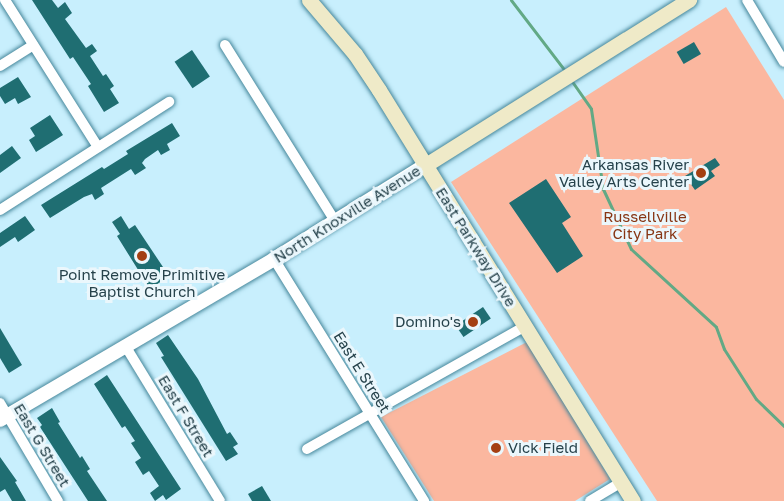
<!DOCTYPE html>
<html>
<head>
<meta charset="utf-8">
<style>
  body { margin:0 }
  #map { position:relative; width:784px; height:501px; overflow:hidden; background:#c8effd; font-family:"Golos Text",sans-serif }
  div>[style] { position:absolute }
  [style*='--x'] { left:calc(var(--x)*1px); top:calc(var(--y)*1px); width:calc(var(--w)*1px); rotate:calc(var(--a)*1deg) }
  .green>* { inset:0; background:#fbb79f }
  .stream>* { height:3px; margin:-1.5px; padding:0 1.5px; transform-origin:1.5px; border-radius:1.5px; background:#62a985 }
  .building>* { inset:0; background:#1f6e72; transform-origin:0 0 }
  .roads { filter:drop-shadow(0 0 2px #46879b) drop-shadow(0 0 2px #46879b) }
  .minor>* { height:10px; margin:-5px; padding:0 5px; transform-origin:5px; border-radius:5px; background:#fff }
  .tertiary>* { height:14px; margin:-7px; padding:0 7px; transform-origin:7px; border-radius:7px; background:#fff }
  .secondary>* { height:15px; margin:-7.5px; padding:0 7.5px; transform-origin:7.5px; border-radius:7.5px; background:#efeac8 }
  .dots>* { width:16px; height:16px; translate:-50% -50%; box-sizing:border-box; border:3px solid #ebf7fc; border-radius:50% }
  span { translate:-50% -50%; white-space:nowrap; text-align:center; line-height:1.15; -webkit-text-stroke:6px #ebf7fc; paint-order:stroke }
  .poi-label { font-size:15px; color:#26424b }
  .right { translate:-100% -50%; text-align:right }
  .left { translate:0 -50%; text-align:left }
  .street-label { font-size:15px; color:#26424b }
  .park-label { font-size:15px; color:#873513 }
</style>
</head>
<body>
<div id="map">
  <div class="green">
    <i style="clip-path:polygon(726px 7px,784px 100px,784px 501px,657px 501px,451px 182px)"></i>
    <i style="clip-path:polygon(527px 342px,610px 479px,575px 501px,434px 501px,381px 417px)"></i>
  </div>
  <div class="stream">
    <i style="--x:511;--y:0;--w:91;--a:52.6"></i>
    <i style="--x:571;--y:80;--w:35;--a:55"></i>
    <i style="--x:591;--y:109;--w:81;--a:81.5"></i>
    <i style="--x:603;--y:189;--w:66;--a:65"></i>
    <i style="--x:631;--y:249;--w:115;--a:42.5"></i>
    <i style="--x:716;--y:327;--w:23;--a:70"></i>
    <i style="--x:724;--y:349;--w:59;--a:57.4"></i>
    <i style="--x:756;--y:399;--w:39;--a:44"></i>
  </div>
  <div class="building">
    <i style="clip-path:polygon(32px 0,52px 0,58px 8px,65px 2px,72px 13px,65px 19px,86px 48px,92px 44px,97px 51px,90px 56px,103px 76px,106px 74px,114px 86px,110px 89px,119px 103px,104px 112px,88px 86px,91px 84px,73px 57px,70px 59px)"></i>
    <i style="left:694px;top:42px;width:14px;height:20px;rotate:60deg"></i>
    <i style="left:192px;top:50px;width:32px;height:21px;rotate:56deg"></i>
    <i style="clip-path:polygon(18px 77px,31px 97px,18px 104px,15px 98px,5px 104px,0 96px,0 88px)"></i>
    <i style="clip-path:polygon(50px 115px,63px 135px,36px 152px,29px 140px,35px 136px,30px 128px)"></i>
    <i style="clip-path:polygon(172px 123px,180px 136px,167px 144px,170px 150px,161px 155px,158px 150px,145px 159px,142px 163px,146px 168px,135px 175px,131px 169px,101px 188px,104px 194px,95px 200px,92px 194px,84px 197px,50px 218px,41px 205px,102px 167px,104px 169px,128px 154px,126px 151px)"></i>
    <i style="clip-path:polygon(12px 146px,21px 158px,0 173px,0 155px)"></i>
    <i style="clip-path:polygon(715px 158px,720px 165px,711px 171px,715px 176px,695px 190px,685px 176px)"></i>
    <i style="clip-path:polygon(546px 179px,571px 217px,562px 223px,583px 256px,557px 273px,509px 203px)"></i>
    <i style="clip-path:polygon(25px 216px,35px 230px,18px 242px,15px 237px,0 247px,0 233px)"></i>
    <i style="clip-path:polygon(121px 216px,129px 229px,135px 225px,169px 276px,150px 289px,117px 236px,120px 234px,112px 222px)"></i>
    <i style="left:483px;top:307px;width:14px;height:33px;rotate:56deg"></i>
    <i style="clip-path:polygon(0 328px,22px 365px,9px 373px,0 358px)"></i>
    <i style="clip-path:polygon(168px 335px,198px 379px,227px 434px,230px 432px,238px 444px,233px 447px,238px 454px,226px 461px,161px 357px,164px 356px,156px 343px)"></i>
    <i style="clip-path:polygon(107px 375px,181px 489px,166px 500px,163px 495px,155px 501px,150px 493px,159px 486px,149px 471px,143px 475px,135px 462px,141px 458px,131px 443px,135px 441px,125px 426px,122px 428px,94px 384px)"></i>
    <i style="clip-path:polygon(52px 408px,60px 422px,58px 423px,80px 458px,82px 456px,90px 469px,87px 471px,107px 501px,88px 501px,40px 427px,42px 425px,37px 418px)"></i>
    <i style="clip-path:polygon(0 457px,17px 481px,15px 482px,26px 501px,12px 501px,5px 489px,0 492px)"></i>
    <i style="clip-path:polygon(262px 486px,271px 501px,252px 501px,248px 494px)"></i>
  </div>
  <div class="roads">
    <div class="minor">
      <i style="--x:5;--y:0;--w:174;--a:57.7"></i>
      <i style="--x:747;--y:0;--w:72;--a:59.2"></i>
      <i style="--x:225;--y:45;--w:208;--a:58"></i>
      <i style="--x:0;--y:66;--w:39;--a:-32"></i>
      <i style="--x:0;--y:210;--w:201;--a:-32.6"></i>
      <i style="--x:274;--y:259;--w:285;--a:58.2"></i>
      <i style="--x:126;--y:347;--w:180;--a:58.6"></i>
      <i style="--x:0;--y:403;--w:114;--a:59.4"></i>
      <i style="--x:307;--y:449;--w:250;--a:-29.4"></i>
      <i style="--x:590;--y:501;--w:37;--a:-31"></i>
    </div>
    <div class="tertiary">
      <i style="--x:0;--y:420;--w:318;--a:-30.4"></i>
      <i style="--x:274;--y:259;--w:176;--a:-31.8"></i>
    </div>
    <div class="secondary">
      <i style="--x:309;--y:0;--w:71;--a:49.6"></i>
      <i style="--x:355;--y:54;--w:43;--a:56.3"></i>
      <i style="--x:379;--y:90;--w:483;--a:58.3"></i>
      <i style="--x:424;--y:166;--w:313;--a:-32.1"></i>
    </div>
  </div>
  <div class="dots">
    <i style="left:701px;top:173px;background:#a43f12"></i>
    <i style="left:142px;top:256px;background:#a43f12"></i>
    <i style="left:473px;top:322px;background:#a43f12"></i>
    <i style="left:496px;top:448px;background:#a43f12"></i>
  </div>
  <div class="poi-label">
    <span class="right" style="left:689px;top:173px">Arkansas River<br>Valley Arts Center</span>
    <span style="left:142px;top:283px">Point Remove Primitive<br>Baptist Church</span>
    <span class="right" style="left:461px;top:322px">Domino's</span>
    <span class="left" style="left:508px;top:448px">Vick Field</span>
  </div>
  <div class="street-label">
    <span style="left:347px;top:214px;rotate:-32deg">North Knoxville Avenue</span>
    <span style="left:476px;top:247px;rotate:58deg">East Parkway Drive</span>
    <span style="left:362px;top:372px;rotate:58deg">East E Street</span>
    <span style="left:186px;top:416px;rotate:59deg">East F Street</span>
    <span style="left:42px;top:445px;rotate:59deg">East G Street</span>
  </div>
  <div class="park-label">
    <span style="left:645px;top:225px">Russellville<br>City Park</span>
  </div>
</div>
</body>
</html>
